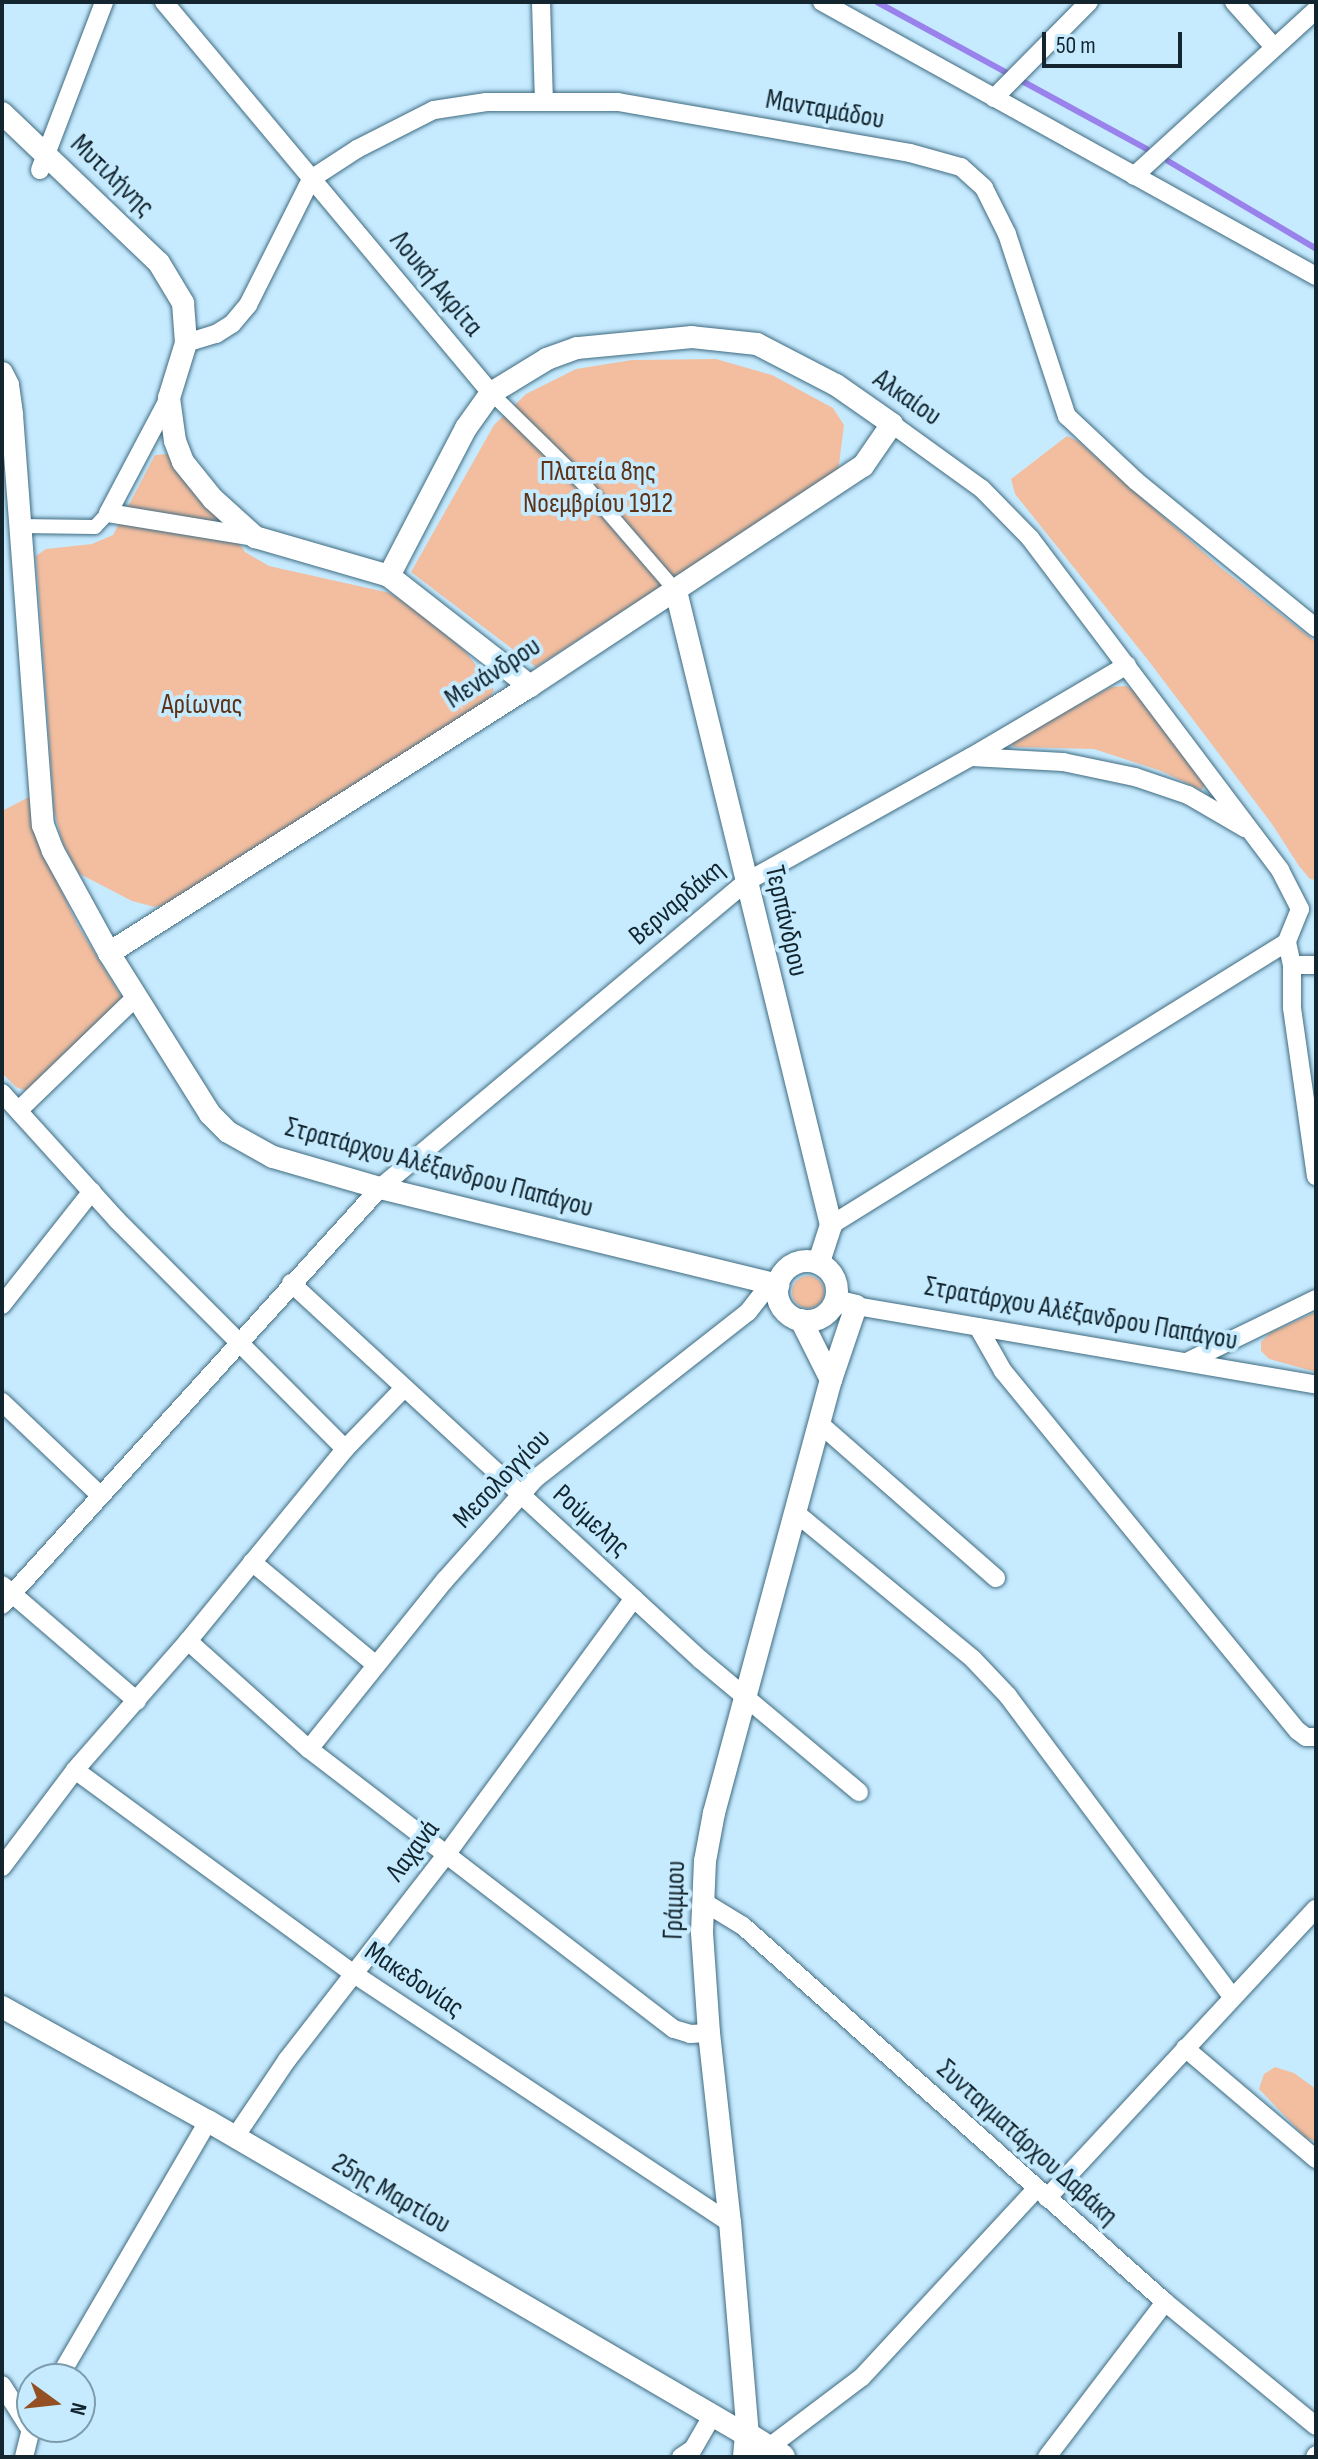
<!DOCTYPE html>
<html>
<head>
<meta charset="utf-8">
<style>
  body { margin:0 }
  #map { position:relative; width:1318px; height:2459px; overflow:hidden; background:#c6ebff; font-family:"Sofia Sans Condensed",sans-serif }
  div>[style] { position:absolute }
  [style*='--x'] { left:calc(var(--x)*1px); top:calc(var(--y)*1px); width:calc(var(--w)*1px); rotate:calc(var(--a)*1deg) }
  .green>* { inset:0; background:#f3be9f }
  .round { border-radius:50% }
  .stream>* { height:6px; margin:-3px; padding:0 3px; transform-origin:3px; border-radius:3px; background:#9982ec }
  .roads { filter:drop-shadow(0 0 2px #406b81) drop-shadow(0 0 2px #406b81) }
  .pedestrian>* { height:14px; margin:-7px; padding:0 7px; transform-origin:7px; border-radius:7px; background:#fff }
  .minor>* { height:18px; margin:-9px; padding:0 9px; transform-origin:9px; border-radius:9px; background:#fff }
  .tertiary>* { height:22px; margin:-11px; padding:0 11px; transform-origin:11px; border-radius:11px; background:#fff }
  .tertiary>.ring { margin:-11px; padding:0; box-sizing:content-box; background:none; border:22px solid #fff; border-radius:50% }
  .secondary>* { height:26px; margin:-13px; padding:0 13px; transform-origin:13px; border-radius:13px; background:#fff }
  span { translate:-50% -50%; white-space:nowrap; text-align:center; line-height:1.15; -webkit-text-stroke:8px #c6ebff; paint-order:stroke }
  .street-label { font-size:28px; color:#13252e }
  .park-label { font-size:28px; color:#5d3216 }
  .frame { position:absolute; inset:0; border:4px solid #13252e; pointer-events:none }
  .north { position:absolute; left:16px; top:2363px; width:80px; height:80px; box-sizing:border-box; background:#c6ebff; border:2px solid #7e9cab; border-radius:50%; rotate:105deg; font-size:22px; font-weight:700; line-height:32px; text-align:center; color:#13252e }
  .north::after { content:''; display:block; margin:auto; width:28px; height:36px; background:#945022; clip-path:polygon(50% 0,100% 100%,50% 72%,0 100%) }
  .scale { position:absolute; left:1042px; top:32px; width:140px; height:36px; box-sizing:border-box; border:4px solid #13252e; border-top:0; padding-left:10px; font-size:24px; line-height:28px; white-space:nowrap; color:#13252e; -webkit-text-stroke:6px #c6ebff; paint-order:stroke }
</style>
</head>
<body>
<div id="map">
  <div class="green">
    <i style="clip-path:polygon(716px 359px,772px 375px,833px 408px,844px 425px,838px 472px,536px 667px,411px 572px,494px 425px,526px 394px,576px 369px,632px 360px)"></i>
    <i style="clip-path:polygon(1067px 436px,1078px 441px,1220px 567px,1316px 642px,1316px 880px,1310px 879px,1299px 866px,1272px 824px,1148px 660px,1015px 494px,1011px 479px)"></i>
    <i style="clip-path:polygon(167px 454px,222px 518px,245px 552px,269px 566px,390px 593px,425px 616px,466px 652px,494px 690px,485px 706px,169px 904px,155px 907px,132px 901px,78px 873px,62px 841px,54px 811px,36px 556px,46px 549px,92px 544px,113px 535px,155px 455px)"></i>
    <i style="clip-path:polygon(1126px 686px,1137px 693px,1206px 784px,1201px 790px,1161px 771px,1094px 749px,1014px 747px,1010px 741px,1111px 687px)"></i>
    <i style="clip-path:polygon(29px 797px,45px 856px,77px 924px,122px 998px,27px 1091px,16px 1087px,2px 1073px,2px 811px)"></i>
    <i class="round" style="left:792px;top:1276px;width:32px;height:32px"></i>
    <i style="clip-path:polygon(1316px 1312px,1316px 1372px,1269px 1359px,1261px 1351px,1261px 1342px,1270px 1333px)"></i>
    <i style="clip-path:polygon(1275px 2067px,1294px 2073px,1316px 2089px,1316px 2142px,1305px 2137px,1259px 2089px,1264px 2074px)"></i>
  </div>
  <div class="stream">
    <i style="--x:877;--y:2;--w:307;--a:28.6"></i>
    <i style="--x:1168;--y:161;--w:171;--a:30.6"></i>
  </div>
  <div class="roads">
    <div class="pedestrian">
      <i style="--x:491;--y:393;--w:127;--a:44.4"></i>
      <i style="--x:582;--y:482;--w:144;--a:49.2"></i>
      <i style="--x:20;--y:526;--w:75;--a:0.8"></i>
      <i style="--x:95;--y:527;--w:19;--a:-47"></i>
    </div>
    <div class="minor">
      <i style="--x:164;--y:2;--w:510;--a:50.09"></i>
      <i style="--x:541;--y:2;--w:100;--a:88.3"></i>
      <i style="--x:822;--y:2;--w:565;--a:29.02"></i>
      <i style="--x:1234;--y:2;--w:59;--a:48.4"></i>
      <i style="--x:994;--y:98;--w:135;--a:-45.3"></i>
      <i style="--x:40;--y:170;--w:180;--a:-69.1"></i>
      <i style="--x:1134;--y:176;--w:246;--a:-42.4"></i>
      <i style="--x:186;--y:343;--w:31;--a:-17"></i>
      <i style="--x:216;--y:334;--w:19;--a:-32"></i>
      <i style="--x:232;--y:324;--w:25;--a:-50"></i>
      <i style="--x:248;--y:305;--w:141;--a:-63.4"></i>
      <i style="--x:311;--y:179;--w:55;--a:-33.1"></i>
      <i style="--x:357;--y:149;--w:86;--a:-26.9"></i>
      <i style="--x:434;--y:110;--w:53;--a:-8.7"></i>
      <i style="--x:486;--y:102;--w:132;--a:0"></i>
      <i style="--x:618;--y:102;--w:296;--a:9.9"></i>
      <i style="--x:910;--y:153;--w:53;--a:15.4"></i>
      <i style="--x:961;--y:167;--w:31;--a:42"></i>
      <i style="--x:984;--y:188;--w:51;--a:63.4"></i>
      <i style="--x:1007;--y:234;--w:192;--a:71.8"></i>
      <i style="--x:1067;--y:416;--w:95;--a:43.3"></i>
      <i style="--x:1136;--y:481;--w:232;--a:39.2"></i>
      <i style="--x:169;--y:398;--w:130;--a:117.9"></i>
      <i style="--x:108;--y:513;--w:149;--a:9.3"></i>
      <i style="--x:892;--y:424;--w:111;--a:35.8"></i>
      <i style="--x:982;--y:489;--w:69;--a:45.6"></i>
      <i style="--x:1030;--y:538;--w:416;--a:53"></i>
      <i style="--x:1280;--y:870;--w:44;--a:62.9"></i>
      <i style="--x:972;--y:757;--w:91;--a:3.1"></i>
      <i style="--x:1063;--y:762;--w:74;--a:11.8"></i>
      <i style="--x:1135;--y:777;--w:56;--a:18.8"></i>
      <i style="--x:1188;--y:795;--w:66;--a:30.1"></i>
      <i style="--x:1300;--y:909;--w:35;--a:112"></i>
      <i style="--x:1287;--y:942;--w:24;--a:78"></i>
      <i style="--x:1292;--y:965;--w:43;--a:90"></i>
      <i style="--x:1292;--y:1008;--w:170;--a:81.9"></i>
      <i style="--x:1292;--y:965;--w:24;--a:0"></i>
      <i style="--x:2;--y:1093;--w:171;--a:47.8"></i>
      <i style="--x:117;--y:1220;--w:323;--a:45.1"></i>
      <i style="--x:19;--y:1110;--w:163;--a:-44"></i>
      <i style="--x:831;--y:1225;--w:537;--a:-31.82"></i>
      <i style="--x:291;--y:1283;--w:557;--a:42.6"></i>
      <i style="--x:701;--y:1660;--w:206;--a:39.9"></i>
      <i style="--x:2;--y:1305;--w:145;--a:-51.7"></i>
      <i style="--x:856;--y:1306;--w:467;--a:9.7"></i>
      <i style="--x:978;--y:1327;--w:51;--a:60.4"></i>
      <i style="--x:1003;--y:1371;--w:465;--a:50.7"></i>
      <i style="--x:1298;--y:1731;--w:10;--a:37"></i>
      <i style="--x:1306;--y:1737;--w:10;--a:0"></i>
      <i style="--x:1187;--y:1362;--w:144;--a:-26"></i>
      <i style="--x:2;--y:1402;--w:135;--a:43.5"></i>
      <i style="--x:820;--y:1424;--w:234;--a:41.2"></i>
      <i style="--x:796;--y:1513;--w:229;--a:39.5"></i>
      <i style="--x:973;--y:1659;--w:51;--a:46.6"></i>
      <i style="--x:1008;--y:1696;--w:375;--a:53.3"></i>
      <i style="--x:252;--y:1562;--w:161;--a:39.7"></i>
      <i style="--x:2;--y:1585;--w:178;--a:40.7"></i>
      <i style="--x:2;--y:1605;--w:563;--a:-47.81"></i>
      <i style="--x:380;--y:1188;--w:477;--a:-39.9"></i>
      <i style="--x:746;--y:882;--w:257;--a:-29.1"></i>
      <i style="--x:971;--y:757;--w:181;--a:-30.5"></i>
      <i style="--x:188;--y:1641;--w:162;--a:41.8"></i>
      <i style="--x:309;--y:1749;--w:460;--a:37.5"></i>
      <i style="--x:674;--y:2029;--w:17;--a:17"></i>
      <i style="--x:690;--y:2034;--w:19;--a:-3"></i>
      <i style="--x:309;--y:1749;--w:217;--a:-51.2"></i>
      <i style="--x:445;--y:1580;--w:135;--a:-48.3"></i>
      <i style="--x:535;--y:1479;--w:271;--a:-38.1"></i>
      <i style="--x:748;--y:1312;--w:37;--a:-52"></i>
      <i style="--x:75;--y:1770;--w:346;--a:36.2"></i>
      <i style="--x:354;--y:1974;--w:451;--a:33.5"></i>
      <i style="--x:2;--y:1867;--w:121;--a:-53"></i>
      <i style="--x:75;--y:1770;--w:171;--a:-48.8"></i>
      <i style="--x:188;--y:1641;--w:248;--a:-50.7"></i>
      <i style="--x:345;--y:1449;--w:85;--a:-46"></i>
      <i style="--x:702;--y:1901;--w:48;--a:31.4"></i>
      <i style="--x:743;--y:1926;--w:565;--a:41.7"></i>
      <i style="--x:1165;--y:2302;--w:195;--a:39.4"></i>
      <i style="--x:1185;--y:2048;--w:172;--a:40.3"></i>
      <i style="--x:235;--y:2137;--w:93;--a:-56"></i>
      <i style="--x:287;--y:2060;--w:259;--a:-52.2"></i>
      <i style="--x:446;--y:1855;--w:318;--a:-53.8"></i>
      <i style="--x:1047;--y:2198;--w:395;--a:-47.1"></i>
      <i style="--x:58;--y:2379;--w:298;--a:-59.8"></i>
      <i style="--x:2;--y:2385;--w:52;--a:57.5"></i>
      <i style="--x:768;--y:2448;--w:118;--a:-37.1"></i>
      <i style="--x:862;--y:2377;--w:256;--a:-47.2"></i>
      <i style="--x:24;--y:2457;--w:32;--a:-76"></i>
      <i style="--x:681;--y:2457;--w:14;--a:-34"></i>
      <i style="--x:693;--y:2449;--w:38;--a:-60"></i>
      <i style="--x:1047;--y:2457;--w:195;--a:-52.7"></i>
      <i style="--x:1315;--y:2457;--w:2;--a:-63"></i>
    </div>
    <div class="tertiary">
      <i style="--x:2;--y:113;--w:217;--a:43.7"></i>
      <i style="--x:159;--y:263;--w:47;--a:59"></i>
      <i style="--x:183;--y:303;--w:40;--a:85.7"></i>
      <i style="--x:186;--y:343;--w:58;--a:107.2"></i>
      <i style="--x:169;--y:398;--w:43;--a:82.1"></i>
      <i style="--x:175;--y:441;--w:22;--a:69"></i>
      <i style="--x:183;--y:462;--w:48;--a:51"></i>
      <i style="--x:213;--y:499;--w:57;--a:42.1"></i>
      <i style="--x:255;--y:537;--w:140;--a:16.2"></i>
      <i style="--x:389;--y:576;--w:179;--a:38"></i>
      <i style="--x:2;--y:373;--w:13;--a:63"></i>
      <i style="--x:8;--y:385;--w:30;--a:82"></i>
      <i style="--x:12;--y:415;--w:411;--a:85.7"></i>
      <i style="--x:43;--y:825;--w:28;--a:69"></i>
      <i style="--x:53;--y:851;--w:116;--a:61.2"></i>
      <i style="--x:109;--y:953;--w:190;--a:57.9"></i>
      <i style="--x:210;--y:1114;--w:25;--a:45"></i>
      <i style="--x:228;--y:1132;--w:51;--a:29.1"></i>
      <i style="--x:273;--y:1157;--w:111;--a:16.2"></i>
      <i style="--x:380;--y:1188;--w:410;--a:13.7"></i>
      <i style="--x:676;--y:591;--w:653;--a:76.26"></i>
      <i style="--x:831;--y:1225;--w:40;--a:108"></i>
      <i style="--x:109;--y:953;--w:499;--a:-32.4"></i>
      <i style="--x:530;--y:686;--w:399;--a:-33.5"></i>
      <i style="--x:863;--y:466;--w:51;--a:-55.4"></i>
      <i style="--x:892;--y:424;--w:68;--a:-145.1"></i>
      <i style="--x:836;--y:385;--w:89;--a:-152.6"></i>
      <i style="--x:757;--y:344;--w:65;--a:-173.9"></i>
      <i style="--x:692;--y:337;--w:116;--a:174.5"></i>
      <i style="--x:577;--y:348;--w:32;--a:160"></i>
      <i style="--x:547;--y:359;--w:66;--a:148.7"></i>
      <i style="--x:491;--y:393;--w:43;--a:125.5"></i>
      <i style="--x:466;--y:428;--w:167;--a:117.5"></i>
      <i class="ring" style="left:777px;top:1261px;width:38px;height:38px"></i>
      <i style="--x:801;--y:1320;--w:67;--a:63.4"></i>
      <i style="--x:2;--y:2007;--w:235;--a:29"></i>
      <i style="--x:208;--y:2121;--w:625;--a:30.26"></i>
      <i style="--x:748;--y:2436;--w:214;--a:-94.8"></i>
      <i style="--x:730;--y:2223;--w:191;--a:-96.3"></i>
      <i style="--x:709;--y:2033;--w:101;--a:-94"></i>
      <i style="--x:702;--y:1932;--w:71;--a:-87.6"></i>
      <i style="--x:705;--y:1861;--w:49;--a:-79.4"></i>
      <i style="--x:714;--y:1813;--w:449;--a:-74.9"></i>
      <i style="--x:831;--y:1380;--w:78;--a:-71.3"></i>
      <i style="--x:856;--y:1306;--w:21;--a:-166"></i>
    </div>
    <div class="secondary">
      <i style="--x:746;--y:2457;--w:21;--a:-85"></i>
      <i style="--x:748;--y:2436;--w:40;--a:32"></i>
    </div>
  </div>
  <div class="street-label">
    <span style="left:825px;top:110px;rotate:10deg">Μανταμάδου</span>
    <span style="left:112px;top:176px;rotate:44deg">Μυτιλήνης</span>
    <span style="left:436px;top:284px;rotate:50deg">Λουκή Ακρίτα</span>
    <span style="left:907px;top:398px;rotate:35deg">Αλκαίου</span>
    <span style="left:493px;top:673px;rotate:-33deg">Μενάνδρου</span>
    <span style="left:677px;top:903px;rotate:-40deg">Βερναρδάκη</span>
    <span style="left:786px;top:921px;rotate:77deg">Τερπάνδρου</span>
    <span style="left:439px;top:1168px;rotate:15deg">Στρατάρχου Αλέξανδρου Παπάγου</span>
    <span style="left:1081px;top:1314px;rotate:10deg">Στρατάρχου Αλέξανδρου Παπάγου</span>
    <span style="left:502px;top:1479px;rotate:-46deg">Μεσολογγίου</span>
    <span style="left:591px;top:1521px;rotate:42deg">Ρούμελης</span>
    <span style="left:413px;top:1851px;rotate:-53deg">Λαχανά</span>
    <span style="left:675px;top:1900px;rotate:-88deg">Γράμμου</span>
    <span style="left:414px;top:1980px;rotate:34deg">Μακεδονίας</span>
    <span style="left:1027px;top:2143px;rotate:42deg">Συνταγματάρχου Δαβάκη</span>
    <span style="left:391px;top:2194px;rotate:30deg">25ης Μαρτίου</span>
  </div>
  <div class="park-label">
    <span style="left:598px;top:488px">Πλατεία 8ης<br>Νοεμβρίου 1912</span>
    <span style="left:202px;top:705px">Αρίωνας</span>
  </div>
  <div class="frame"></div>
  <div class="north">N</div>
  <div class="scale">50 m</div>
</div>
</body>
</html>
